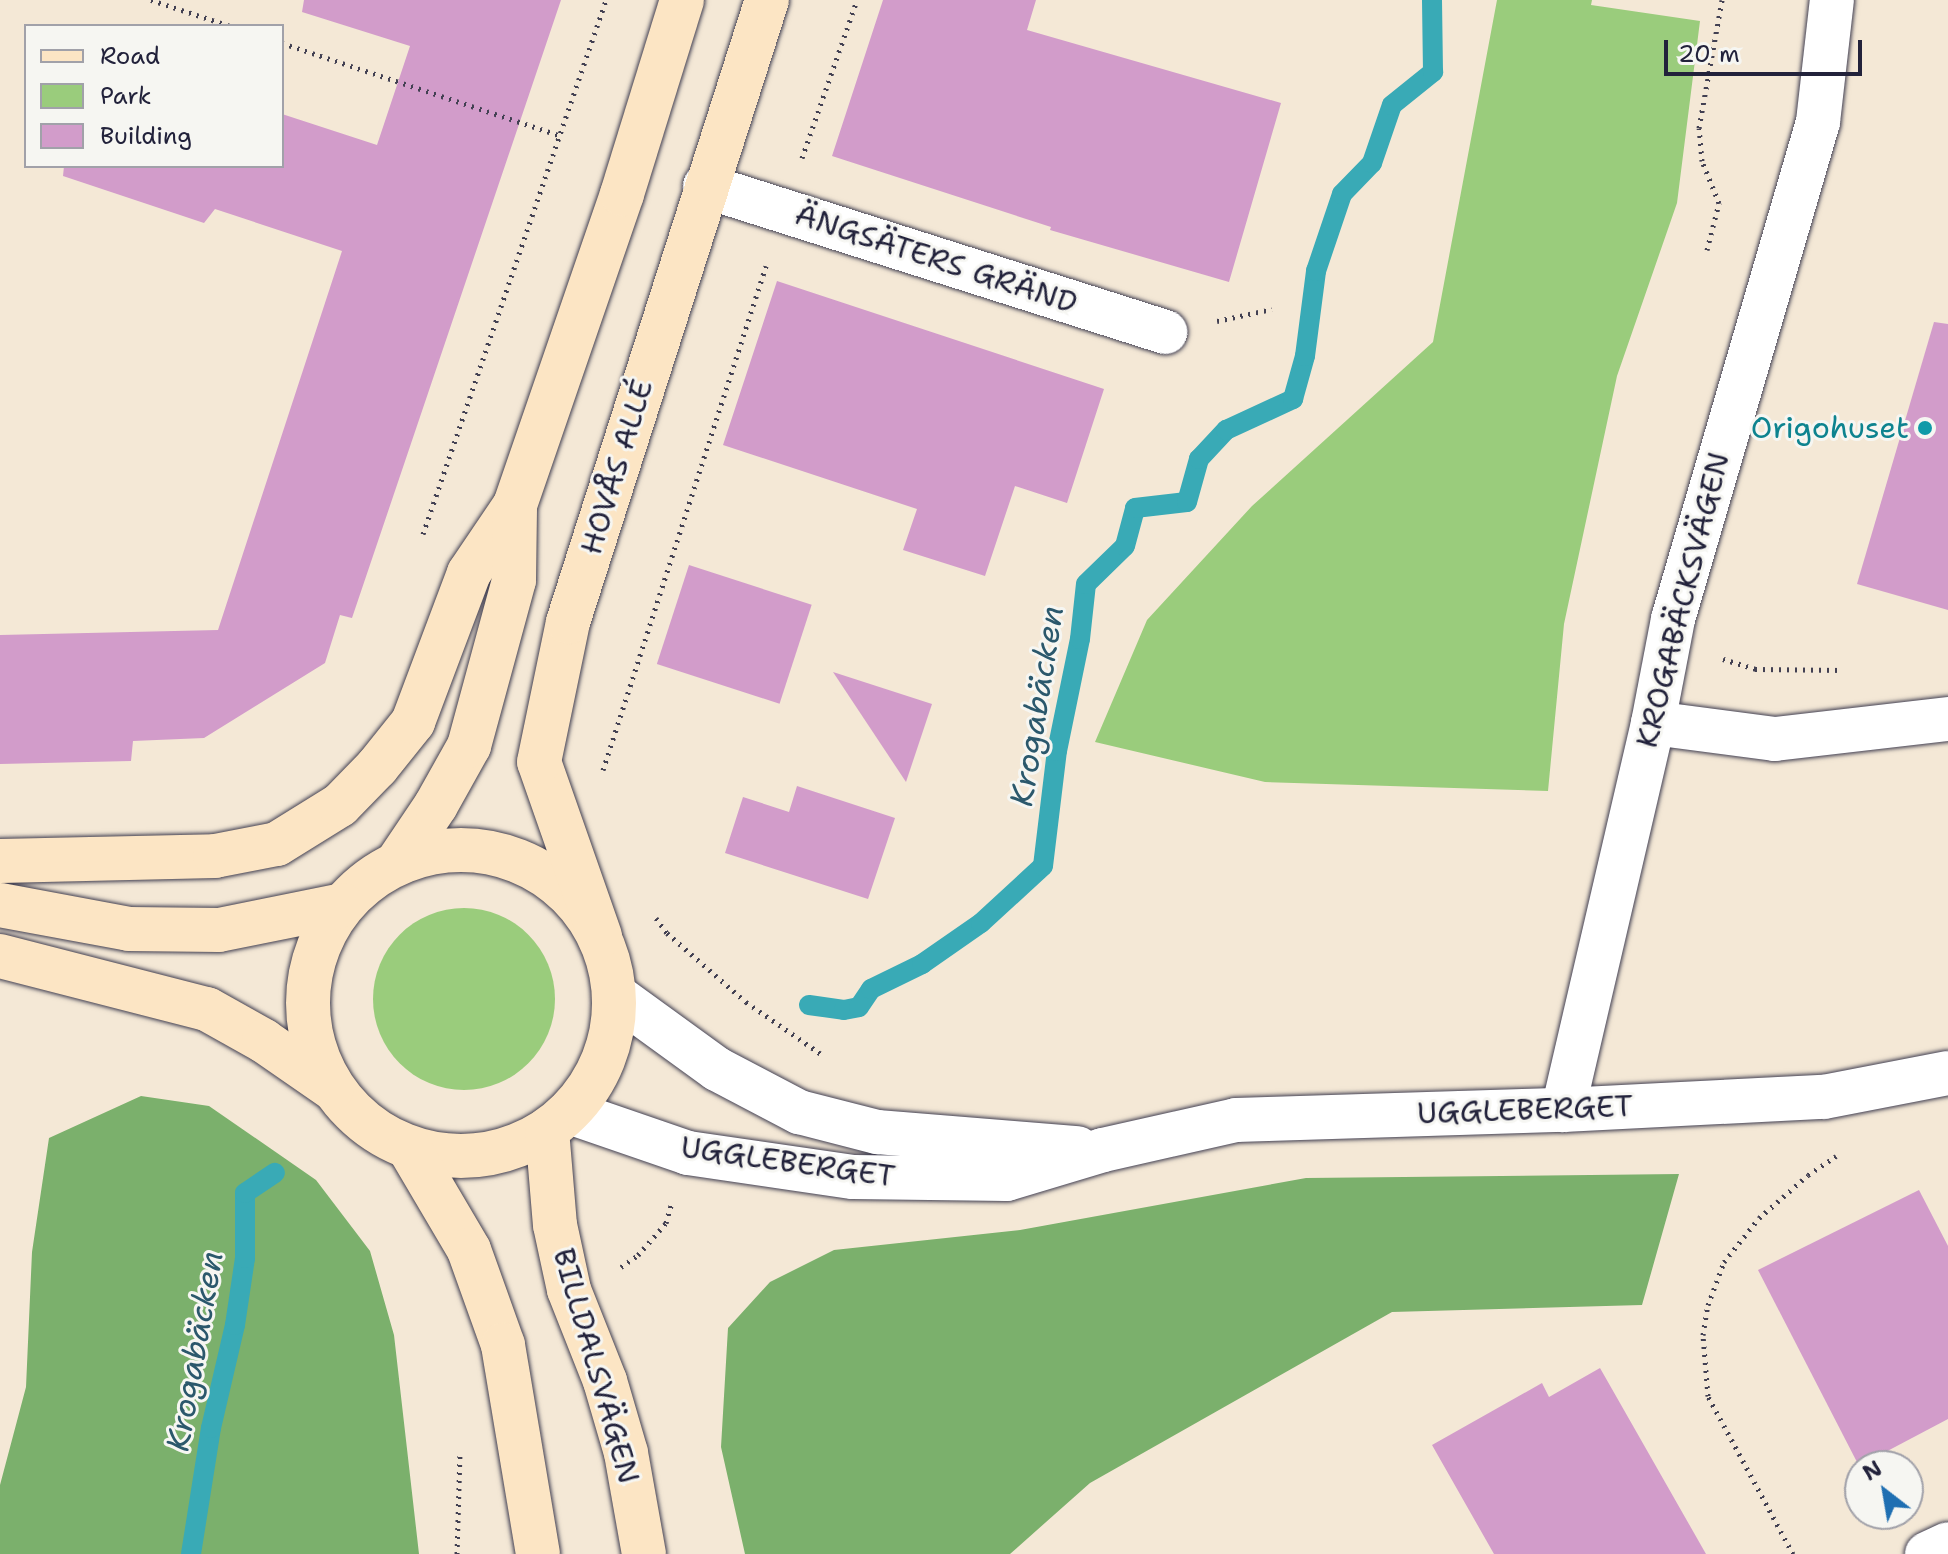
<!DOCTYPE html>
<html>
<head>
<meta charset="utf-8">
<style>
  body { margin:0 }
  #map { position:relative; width:1948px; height:1554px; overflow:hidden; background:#f4e8d6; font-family:"Shantell Sans",sans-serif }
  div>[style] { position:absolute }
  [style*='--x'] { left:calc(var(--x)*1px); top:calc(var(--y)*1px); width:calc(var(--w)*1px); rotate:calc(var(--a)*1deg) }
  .green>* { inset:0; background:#9acc7c }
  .round { border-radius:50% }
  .forest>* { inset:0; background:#7bb06c }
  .stream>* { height:20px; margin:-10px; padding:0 10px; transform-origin:10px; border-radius:10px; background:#39aab6 }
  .building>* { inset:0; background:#d29cca; transform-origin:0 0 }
  .path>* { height:5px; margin-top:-2.5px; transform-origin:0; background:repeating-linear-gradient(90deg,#424052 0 2px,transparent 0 8px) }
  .roads { filter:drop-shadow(0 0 2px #424052) drop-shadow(0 0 2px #424052) }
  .street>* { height:44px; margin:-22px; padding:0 22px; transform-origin:22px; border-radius:22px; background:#fff }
  .secondary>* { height:44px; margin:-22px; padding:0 22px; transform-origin:22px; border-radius:22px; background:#fce5c4 }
  .secondary>.ring { margin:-22px; padding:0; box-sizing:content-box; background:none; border:44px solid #fce5c4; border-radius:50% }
  .dots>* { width:22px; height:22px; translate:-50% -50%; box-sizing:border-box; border:4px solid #f6f6f2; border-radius:50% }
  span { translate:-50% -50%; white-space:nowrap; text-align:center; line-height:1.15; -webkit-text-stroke:6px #f6f6f2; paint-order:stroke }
  .street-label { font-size:30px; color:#22223b }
  .culture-label { font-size:30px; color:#0d838f }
  .right { translate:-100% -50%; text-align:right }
  .water-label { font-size:32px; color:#2b586c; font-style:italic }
  .legend { position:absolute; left:24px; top:24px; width:260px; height:144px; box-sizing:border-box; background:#f6f6f2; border:2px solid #a1a1a9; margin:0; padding:10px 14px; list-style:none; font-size:24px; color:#22223b }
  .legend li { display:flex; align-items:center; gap:16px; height:40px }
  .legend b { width:40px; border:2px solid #a1a1a9 }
  .north { position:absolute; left:1844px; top:1450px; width:80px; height:80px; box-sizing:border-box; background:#f6f6f2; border:2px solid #a1a1a9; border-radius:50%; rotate:329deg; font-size:22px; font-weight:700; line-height:32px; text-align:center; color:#22223b }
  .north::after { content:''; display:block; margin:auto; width:28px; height:36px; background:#1f6fb2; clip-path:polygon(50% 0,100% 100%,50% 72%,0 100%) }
  .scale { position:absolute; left:1664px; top:40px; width:198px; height:36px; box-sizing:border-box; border:4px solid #22223b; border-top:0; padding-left:10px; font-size:24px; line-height:28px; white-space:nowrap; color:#22223b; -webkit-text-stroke:6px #f6f6f2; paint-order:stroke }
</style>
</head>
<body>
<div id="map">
  <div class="green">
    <i style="clip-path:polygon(1497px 0,1592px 0,1591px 5px,1700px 21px,1677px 203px,1617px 376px,1564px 624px,1548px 791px,1265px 782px,1095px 742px,1147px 620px,1252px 506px,1433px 342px)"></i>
    <i class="round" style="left:373px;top:908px;width:182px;height:182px"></i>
  </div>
  <div class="forest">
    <i style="clip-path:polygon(141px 1096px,209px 1106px,316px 1180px,370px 1251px,394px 1335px,419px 1554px,0 1554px,0 1485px,26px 1387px,32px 1252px,49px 1138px)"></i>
    <i style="clip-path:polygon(1679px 1174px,1642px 1305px,1392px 1312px,1090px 1483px,1010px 1554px,745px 1554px,721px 1447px,728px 1328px,770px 1282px,834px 1250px,1020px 1230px,1306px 1178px)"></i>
  </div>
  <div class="stream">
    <i style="--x:809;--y:1005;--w:35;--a:8"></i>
    <i style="--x:844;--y:1010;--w:15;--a:-11"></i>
    <i style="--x:859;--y:1007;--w:22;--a:-56"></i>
    <i style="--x:871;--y:989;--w:57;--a:-26.1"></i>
    <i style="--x:922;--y:964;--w:72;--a:-34.8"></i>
    <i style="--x:981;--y:923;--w:84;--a:-42.6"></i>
    <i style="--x:1043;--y:866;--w:116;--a:-83.1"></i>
    <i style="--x:1057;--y:751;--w:114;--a:-78.4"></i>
    <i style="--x:1080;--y:639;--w:55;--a:-83.8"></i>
    <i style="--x:1086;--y:584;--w:54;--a:-44.3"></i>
    <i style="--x:1125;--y:546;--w:39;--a:-75"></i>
    <i style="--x:1135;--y:508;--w:52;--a:-6.6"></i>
    <i style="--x:1187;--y:502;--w:45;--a:-74.4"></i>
    <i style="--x:1199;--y:459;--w:40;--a:-47"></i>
    <i style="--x:1226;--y:430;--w:74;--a:-24.8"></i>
    <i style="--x:1293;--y:399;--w:45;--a:-74.4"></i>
    <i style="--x:1305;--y:356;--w:86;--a:-82.6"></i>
    <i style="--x:1316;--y:271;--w:81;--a:-71.3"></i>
    <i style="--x:1342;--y:194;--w:43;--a:-45.9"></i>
    <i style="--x:1372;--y:163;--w:61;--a:-71"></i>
    <i style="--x:1392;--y:105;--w:53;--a:-38.8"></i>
    <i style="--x:1433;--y:72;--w:72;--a:-90.8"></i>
    <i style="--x:191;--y:1554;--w:128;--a:-81"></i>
    <i style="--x:211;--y:1428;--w:106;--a:-76.9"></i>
    <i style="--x:235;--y:1325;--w:68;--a:-81.5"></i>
    <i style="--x:245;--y:1258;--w:65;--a:-90"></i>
    <i style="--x:245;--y:1193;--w:36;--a:-34"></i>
  </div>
  <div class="building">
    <i style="clip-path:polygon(304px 0,561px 0,352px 618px,340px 615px,325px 663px,204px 738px,133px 741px,131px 761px,0 764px,0 635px,218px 630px,342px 251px,215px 209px,204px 223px,63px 176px,64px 166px,282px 166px,282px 114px,377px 145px,410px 46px,302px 12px)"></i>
    <i style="clip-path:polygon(883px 0,1036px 0,1027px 30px,1281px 103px,1229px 282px,1050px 230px,1051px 227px,832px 156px)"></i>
    <i style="clip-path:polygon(777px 281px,1104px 389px,1067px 503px,1015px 486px,985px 576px,903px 550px,917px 509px,723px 445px)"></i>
    <i style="clip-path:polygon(1934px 322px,1948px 324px,1948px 610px,1857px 584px)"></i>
    <i style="left:689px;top:565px;width:129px;height:104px;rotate:18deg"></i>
    <i style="clip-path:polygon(833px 672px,932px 704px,906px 782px)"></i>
    <i style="clip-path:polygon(797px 786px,895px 818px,868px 899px,725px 853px,743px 797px,789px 812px)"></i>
    <i style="clip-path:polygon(1919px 1190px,1948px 1246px,1948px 1419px,1859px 1466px,1758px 1270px)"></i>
    <i style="clip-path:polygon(1600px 1368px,1706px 1554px,1494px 1554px,1432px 1445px,1542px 1383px,1549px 1397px)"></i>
  </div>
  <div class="path">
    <i style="--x:151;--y:0;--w:83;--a:18.2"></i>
    <i style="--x:282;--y:43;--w:294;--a:18.4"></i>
    <i style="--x:802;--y:158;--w:167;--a:-70.8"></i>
    <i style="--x:1707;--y:250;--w:49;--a:-75.7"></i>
    <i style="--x:1719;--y:203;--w:45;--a:-112"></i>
    <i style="--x:1702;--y:161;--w:33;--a:-95"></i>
    <i style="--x:1699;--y:128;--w:130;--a:-79.8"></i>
    <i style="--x:1217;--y:321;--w:56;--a:-12.3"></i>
    <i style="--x:423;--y:534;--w:564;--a:-71.08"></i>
    <i style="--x:1723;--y:659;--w:34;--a:17"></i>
    <i style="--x:1755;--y:669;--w:88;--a:0.7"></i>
    <i style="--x:603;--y:770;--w:530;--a:-72.08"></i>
    <i style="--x:656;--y:918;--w:19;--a:54"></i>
    <i style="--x:667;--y:933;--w:105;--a:41.1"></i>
    <i style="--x:746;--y:1002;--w:95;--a:34.7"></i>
    <i style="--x:621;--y:1267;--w:21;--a:-35"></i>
    <i style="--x:638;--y:1255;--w:43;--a:-48.8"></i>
    <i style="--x:666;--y:1223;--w:19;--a:-74"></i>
    <i style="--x:457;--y:1554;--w:99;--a:-88.3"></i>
    <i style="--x:1793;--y:1554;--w:179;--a:-118.3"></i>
    <i style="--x:1708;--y:1396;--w:61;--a:-94.7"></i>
    <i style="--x:1703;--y:1335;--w:30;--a:-81"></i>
    <i style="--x:1708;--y:1305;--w:46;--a:-69.6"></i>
    <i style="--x:1724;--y:1262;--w:56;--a:-51.5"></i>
    <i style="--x:1759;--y:1218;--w:65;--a:-41.3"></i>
    <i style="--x:1808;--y:1175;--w:34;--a:-34"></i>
  </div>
  <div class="roads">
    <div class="street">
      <i style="--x:705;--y:186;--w:483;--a:17.6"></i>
      <i style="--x:1653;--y:723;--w:123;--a:7.5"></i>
      <i style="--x:1775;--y:739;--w:174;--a:-6.6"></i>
      <i style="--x:615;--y:995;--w:126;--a:36"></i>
      <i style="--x:717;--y:1069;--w:93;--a:27.7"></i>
      <i style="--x:799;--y:1112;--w:81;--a:14.4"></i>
      <i style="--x:877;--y:1132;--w:201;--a:4.6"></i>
      <i style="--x:1563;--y:1110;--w:397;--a:-76.9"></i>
      <i style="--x:1653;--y:723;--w:106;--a:-79.1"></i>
      <i style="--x:1673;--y:619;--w:518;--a:-73.74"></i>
      <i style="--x:1818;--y:122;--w:123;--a:-83.5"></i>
      <i style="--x:569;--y:1112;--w:126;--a:19"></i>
      <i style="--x:688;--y:1153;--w:167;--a:8.3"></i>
      <i style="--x:853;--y:1177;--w:154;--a:0.7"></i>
      <i style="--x:1007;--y:1179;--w:100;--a:-16.8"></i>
      <i style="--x:1103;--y:1150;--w:136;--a:-12.7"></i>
      <i style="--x:1236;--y:1120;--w:327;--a:-1.8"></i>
      <i style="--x:1563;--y:1110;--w:261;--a:-2.9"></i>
      <i style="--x:1824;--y:1097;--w:126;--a:-11"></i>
      <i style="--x:1927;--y:1554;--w:23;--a:-25"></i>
    </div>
    <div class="secondary">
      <i class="ring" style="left:308px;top:850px;width:262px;height:262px"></i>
      <i style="--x:0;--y:861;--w:215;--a:-1.3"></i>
      <i style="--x:215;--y:856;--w:63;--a:-11"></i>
      <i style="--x:277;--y:844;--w:74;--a:-31.8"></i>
      <i style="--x:340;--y:805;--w:53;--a:-45.8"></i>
      <i style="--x:377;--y:767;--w:58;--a:-51.3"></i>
      <i style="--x:413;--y:722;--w:159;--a:-69.4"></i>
      <i style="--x:469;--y:573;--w:82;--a:-55.9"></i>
      <i style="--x:515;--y:505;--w:329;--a:-71"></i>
      <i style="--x:622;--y:194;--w:203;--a:-72.8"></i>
      <i style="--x:397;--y:863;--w:70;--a:-56.1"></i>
      <i style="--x:436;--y:805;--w:68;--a:-60.8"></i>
      <i style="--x:469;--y:746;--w:172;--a:-74.8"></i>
      <i style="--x:514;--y:580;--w:75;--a:-89.2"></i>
      <i style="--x:0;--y:905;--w:131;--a:10.5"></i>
      <i style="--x:129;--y:929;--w:90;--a:0.6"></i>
      <i style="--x:219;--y:930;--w:126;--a:-11.4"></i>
      <i style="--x:600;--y:936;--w:184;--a:-109.3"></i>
      <i style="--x:539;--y:762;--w:143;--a:-78.3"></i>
      <i style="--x:568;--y:622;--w:653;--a:-72.26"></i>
      <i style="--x:0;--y:956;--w:214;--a:14.4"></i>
      <i style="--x:207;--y:1009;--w:65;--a:29.3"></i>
      <i style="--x:264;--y:1041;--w:83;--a:34.7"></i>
      <i style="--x:547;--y:1130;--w:95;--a:85.2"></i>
      <i style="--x:555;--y:1225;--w:66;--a:77.8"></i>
      <i style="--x:569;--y:1290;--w:98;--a:68.4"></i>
      <i style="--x:605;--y:1381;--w:75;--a:73.7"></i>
      <i style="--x:626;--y:1453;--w:103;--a:79.9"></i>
      <i style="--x:409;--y:1148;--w:118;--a:59.5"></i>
      <i style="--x:469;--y:1250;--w:101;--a:70.3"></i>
      <i style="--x:503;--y:1345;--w:212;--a:80.5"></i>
    </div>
  </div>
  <div class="dots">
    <i style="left:1925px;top:428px;background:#0f9aa8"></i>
  </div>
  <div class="street-label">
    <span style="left:936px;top:259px;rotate:18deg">ÄNGSÄTERS GRÄND</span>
    <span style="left:617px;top:467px;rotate:-73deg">HOVÅS ALLÉ</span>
    <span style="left:1683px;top:600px;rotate:-76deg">KROGABÄCKSVÄGEN</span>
    <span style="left:1525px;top:1110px;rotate:-2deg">UGGLEBERGET</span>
    <span style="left:788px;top:1162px;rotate:8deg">UGGLEBERGET</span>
    <span style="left:596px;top:1366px;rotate:74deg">BILLDALSVÄGEN</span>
  </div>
  <div class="culture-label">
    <span class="right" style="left:1909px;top:428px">Origohuset</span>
  </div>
  <div class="water-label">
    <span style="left:1037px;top:706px;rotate:-81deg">Krogabäcken</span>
    <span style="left:195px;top:1351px;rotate:-80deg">Krogabäcken</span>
  </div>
  <ul class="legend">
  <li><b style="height:10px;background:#fce5c4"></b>Road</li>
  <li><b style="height:22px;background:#9acc7c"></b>Park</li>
  <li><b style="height:22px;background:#d29cca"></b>Building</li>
  </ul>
  <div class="north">N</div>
  <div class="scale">20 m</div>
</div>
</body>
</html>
